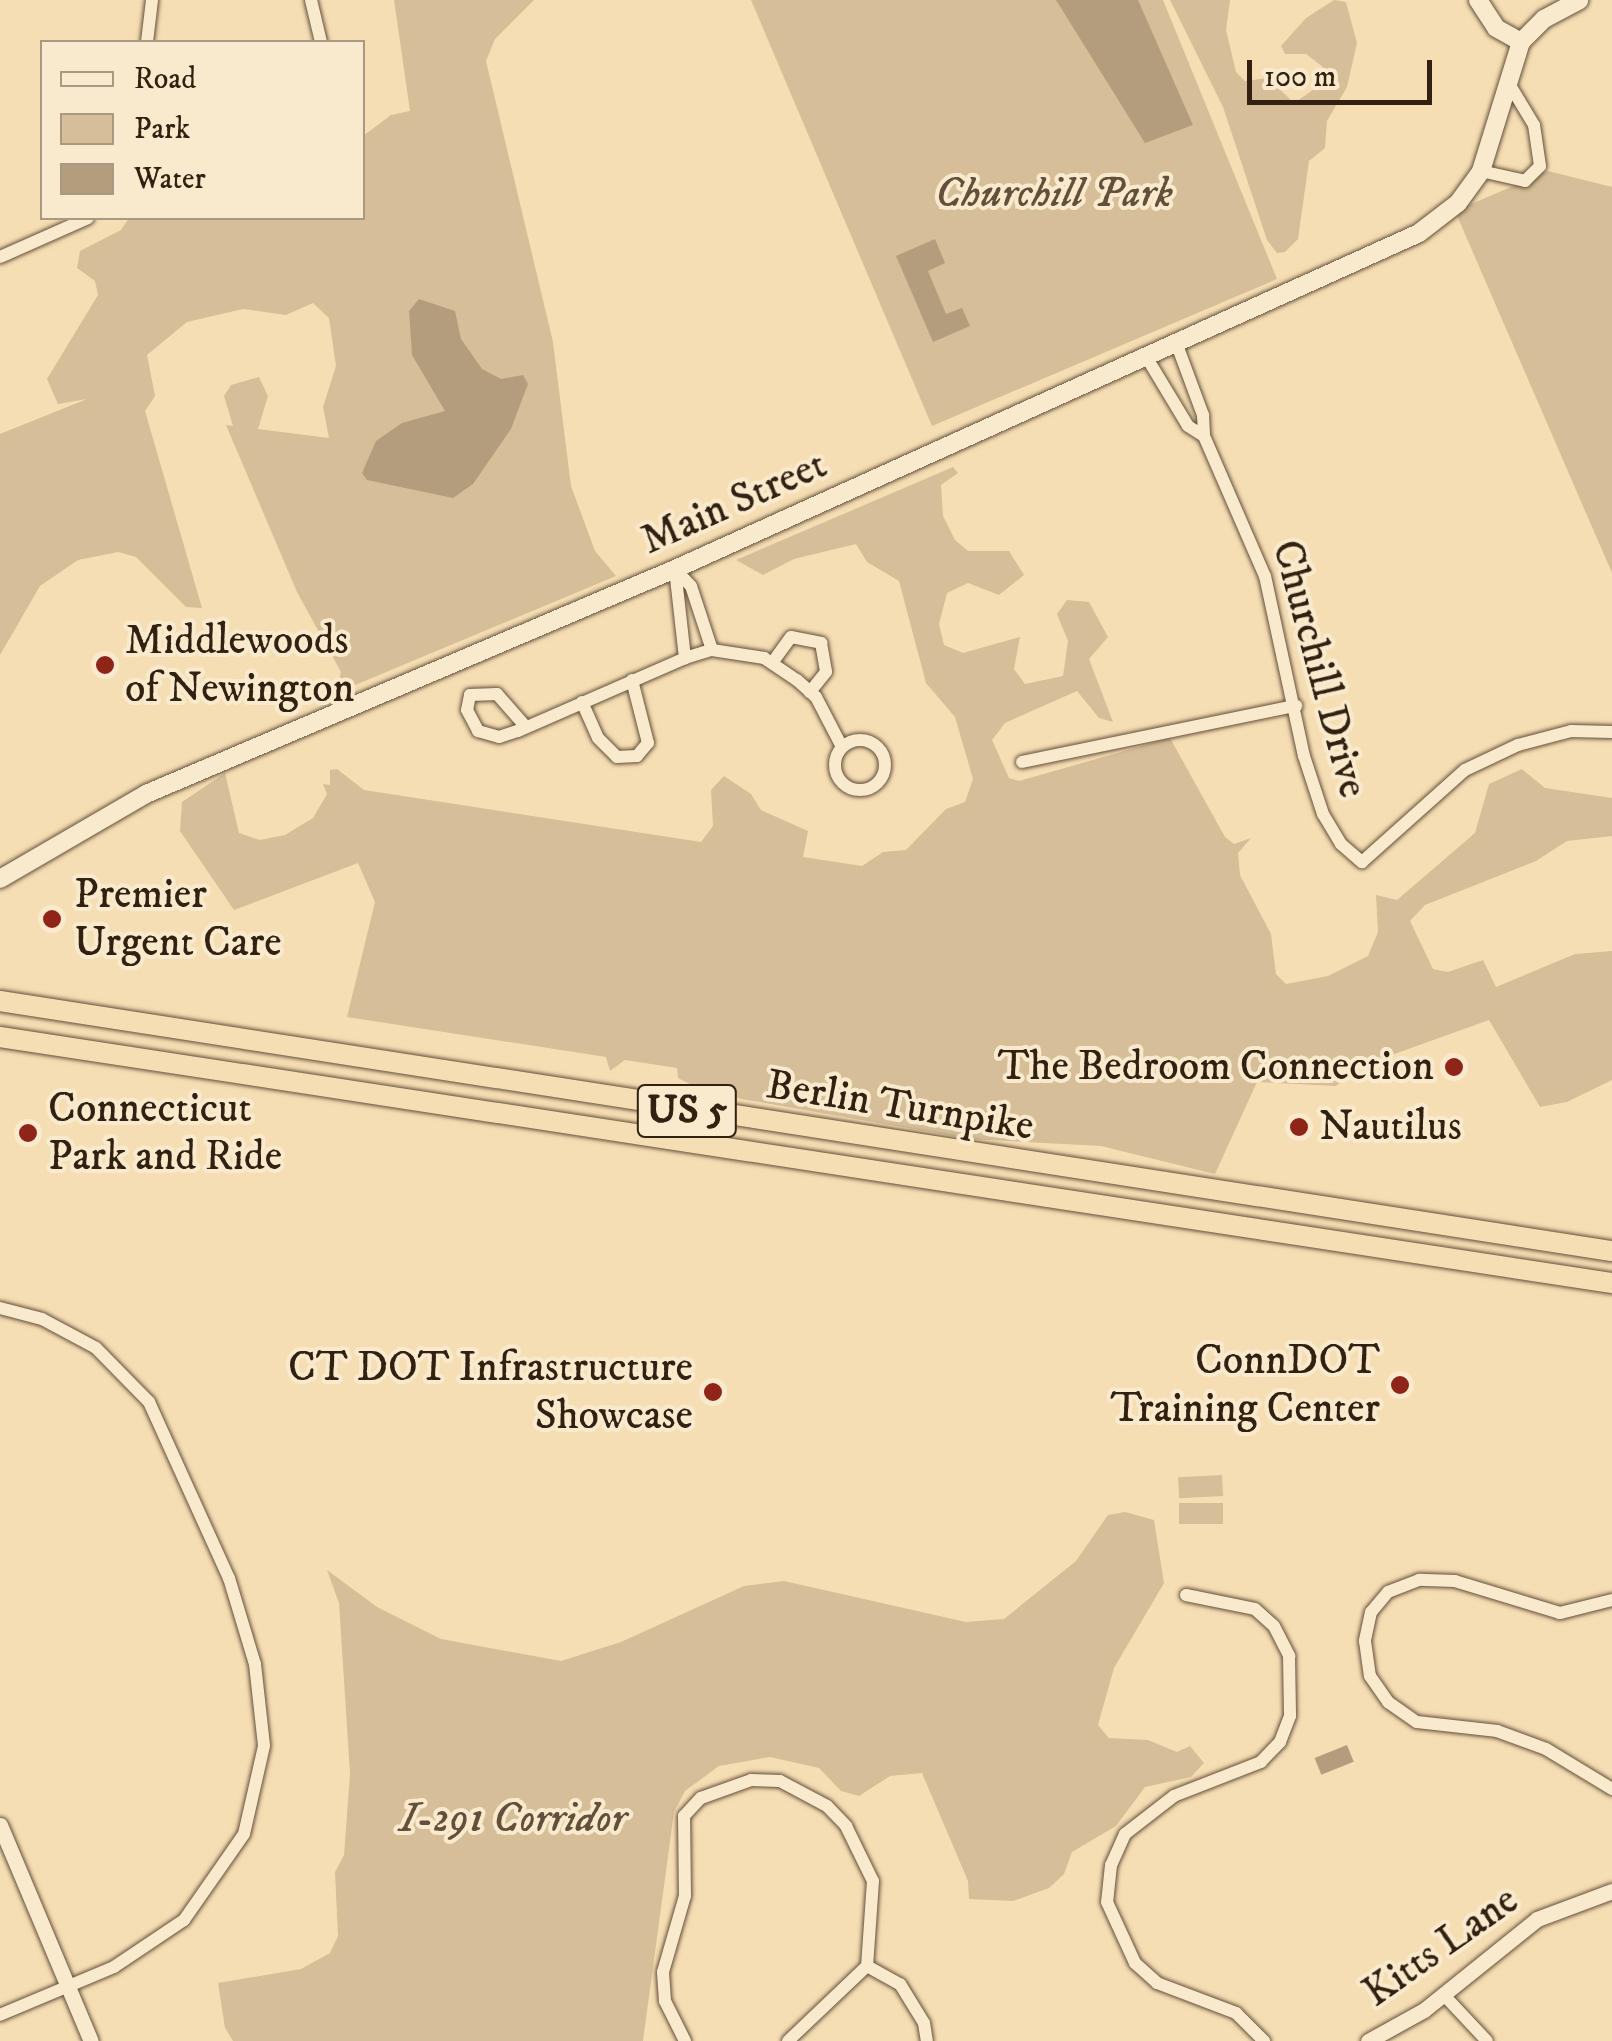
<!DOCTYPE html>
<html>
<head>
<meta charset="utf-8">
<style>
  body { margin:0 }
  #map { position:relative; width:1612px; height:2041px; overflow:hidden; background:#f6deb4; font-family:"IM FELL DW Pica",serif }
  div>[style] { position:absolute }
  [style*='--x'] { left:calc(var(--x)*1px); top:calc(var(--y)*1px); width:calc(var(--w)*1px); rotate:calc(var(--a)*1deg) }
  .green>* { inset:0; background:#d5be98; transform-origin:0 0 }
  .water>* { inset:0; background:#b39d7d; transform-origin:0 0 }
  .roads { filter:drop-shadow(0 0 2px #63503a) drop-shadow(0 0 2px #63503a) }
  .minor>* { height:12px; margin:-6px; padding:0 6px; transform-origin:6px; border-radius:6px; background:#f9eace }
  .minor>.ring { margin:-6px; padding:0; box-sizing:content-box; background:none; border:12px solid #f9eace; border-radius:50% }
  .tertiary>* { height:15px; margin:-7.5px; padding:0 7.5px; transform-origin:7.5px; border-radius:7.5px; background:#f9eace }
  .secondary>* { height:18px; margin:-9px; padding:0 9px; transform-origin:9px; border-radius:9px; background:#f9eace }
  .trunk>* { height:20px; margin:-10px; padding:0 10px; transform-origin:10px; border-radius:10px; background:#f6deb4 }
  .dots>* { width:28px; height:28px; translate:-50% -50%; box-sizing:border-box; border:5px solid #f9eace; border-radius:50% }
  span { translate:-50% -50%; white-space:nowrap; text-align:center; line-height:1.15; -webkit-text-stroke:8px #f9eace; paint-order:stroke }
  .shield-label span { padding:2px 8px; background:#f9eace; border:2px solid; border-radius:8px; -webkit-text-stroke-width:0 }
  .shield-label { font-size:40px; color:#322011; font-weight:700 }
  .park-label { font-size:42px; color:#634f3a; font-style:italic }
  .street-label { font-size:42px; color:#322011 }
  .poi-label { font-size:42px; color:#322011 }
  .left { translate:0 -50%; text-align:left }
  .right { translate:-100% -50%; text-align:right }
  .legend { position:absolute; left:40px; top:40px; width:325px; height:180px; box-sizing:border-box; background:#f9eace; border:2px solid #a99982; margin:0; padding:12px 18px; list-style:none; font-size:30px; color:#322011 }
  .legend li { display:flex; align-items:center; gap:20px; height:50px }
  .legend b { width:50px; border:2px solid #a99982 }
  .scale { position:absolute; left:1247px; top:60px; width:185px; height:45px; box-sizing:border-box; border:5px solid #322011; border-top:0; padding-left:12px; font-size:30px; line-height:35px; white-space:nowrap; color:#322011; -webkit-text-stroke:8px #f9eace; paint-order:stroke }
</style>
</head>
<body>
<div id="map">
  <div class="green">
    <i style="clip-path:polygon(394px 0,534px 0,495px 39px,486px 61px,553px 342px,571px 486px,595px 551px,616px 576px,336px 693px,341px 672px,297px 592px,226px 425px,233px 426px,224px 396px,231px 385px,259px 377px,268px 396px,258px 429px,329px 438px,323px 407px,336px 366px,329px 318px,313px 303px,286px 315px,243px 309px,187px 322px,147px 355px,155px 396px,145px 411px,202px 608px,186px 607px,136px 557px,118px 552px,78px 560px,40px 586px,0 655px,0 434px,87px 399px,58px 404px,47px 379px,98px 295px,95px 281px,77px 268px,80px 251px,121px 230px,129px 218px,362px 218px,363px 136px,391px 115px,410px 111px)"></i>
    <i style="clip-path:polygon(751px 0,1163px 0,1277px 279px,932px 426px)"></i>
    <i style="clip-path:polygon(1170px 0,1230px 0,1226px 30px,1236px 72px,1245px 81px,1268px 78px,1294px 103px,1320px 85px,1323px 67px,1306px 54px,1285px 54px,1281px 46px,1306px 18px,1334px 0,1346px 2px,1357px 43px,1347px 87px,1327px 121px,1325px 148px,1309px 161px,1298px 239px,1285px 252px,1277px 253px,1267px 240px,1223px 107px)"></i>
    <i style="clip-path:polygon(1548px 171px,1612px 187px,1612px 573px,1455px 211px)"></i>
    <i style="clip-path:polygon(953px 467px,958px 473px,941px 485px,943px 516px,955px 540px,968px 551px,1009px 551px,1024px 575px,999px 595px,968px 583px,947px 593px,939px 624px,944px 645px,963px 653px,1020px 637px,1014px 669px,1025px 684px,1063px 676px,1068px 641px,1057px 614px,1067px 600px,1089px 602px,1108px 637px,1089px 659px,1113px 722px,1099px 718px,1077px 691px,1005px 723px,992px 740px,1009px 778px,1019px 781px,1170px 738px,1225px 837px,1234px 844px,1251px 838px,1238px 853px,1240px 875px,1271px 934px,1276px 974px,1286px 984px,1328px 976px,1368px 956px,1378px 932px,1376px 895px,1397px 900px,1475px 833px,1489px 784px,1522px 769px,1545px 788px,1612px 798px,1612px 836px,1567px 841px,1536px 861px,1425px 905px,1410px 921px,1433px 969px,1448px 972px,1483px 960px,1496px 987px,1575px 954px,1612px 951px,1612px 1080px,1567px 1102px,1540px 1107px,1489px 1020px,1361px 1066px,1336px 1086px,1257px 1082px,1215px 1174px,1101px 1146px,970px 1139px,742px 1099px,692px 1085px,678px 1078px,677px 1068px,625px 1060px,610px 1071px,606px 1057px,347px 1017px,375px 902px,358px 863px,234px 910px,180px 831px,182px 802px,225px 773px,239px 833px,260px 840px,285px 835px,313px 818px,327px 794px,323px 784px,330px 785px,330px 770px,337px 769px,364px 790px,701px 842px,713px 826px,711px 790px,724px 776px,751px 794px,761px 810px,808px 831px,803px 857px,862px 866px,883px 852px,906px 850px,946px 809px,965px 802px,973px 779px,955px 717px,926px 683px,899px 581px,867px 562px,856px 544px,794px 559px,763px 575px,736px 560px)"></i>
    <i style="left:1222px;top:1475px;width:21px;height:44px;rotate:87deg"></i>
    <i style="left:1223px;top:1503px;width:21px;height:44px;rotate:90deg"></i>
    <i style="clip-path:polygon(1125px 1512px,1154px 1520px,1164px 1583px,1114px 1668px,1098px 1725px,1109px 1738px,1148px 1740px,1177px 1752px,1190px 1746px,1204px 1763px,1191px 1777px,1145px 1787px,1116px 1826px,1072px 1852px,1064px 1874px,1049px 1888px,1013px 1901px,969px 1899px,968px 1881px,922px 1773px,890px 1776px,859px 1796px,841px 1791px,819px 1768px,770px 1757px,719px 1766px,685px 1791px,674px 1812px,643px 2041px,233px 2041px,225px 2028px,218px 1983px,301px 1969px,330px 1953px,338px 1936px,335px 1872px,344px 1855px,350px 1774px,339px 1603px,327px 1570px,377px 1607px,441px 1639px,561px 1661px,621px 1642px,744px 1586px,784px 1581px,966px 1622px,1004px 1619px,1076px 1561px,1108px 1515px)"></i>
  </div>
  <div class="water">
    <i style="clip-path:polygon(1056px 0,1138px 0,1193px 125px,1145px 143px)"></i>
    <i style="clip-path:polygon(935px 239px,945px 263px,928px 271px,946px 314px,962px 308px,970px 326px,933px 342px,896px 256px)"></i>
    <i style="clip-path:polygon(419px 299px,455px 311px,461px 339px,482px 369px,501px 379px,523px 375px,528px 384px,511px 429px,473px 484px,453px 498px,367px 480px,362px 473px,376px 441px,402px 423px,445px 411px,412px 355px,409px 311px)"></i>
    <i style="left:1347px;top:1745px;width:18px;height:35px;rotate:68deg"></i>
  </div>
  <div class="roads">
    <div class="minor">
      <i style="--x:311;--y:0;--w:43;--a:76.6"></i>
      <i style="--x:147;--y:42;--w:42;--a:-83.2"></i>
      <i style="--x:1481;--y:171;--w:45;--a:12.8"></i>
      <i style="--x:1525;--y:181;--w:21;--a:-45"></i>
      <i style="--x:1540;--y:166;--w:41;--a:-98.3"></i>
      <i style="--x:1534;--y:125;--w:50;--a:-121.2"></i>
      <i style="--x:0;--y:257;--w:96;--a:-23.9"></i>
      <i style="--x:1177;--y:345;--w:75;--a:69.6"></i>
      <i style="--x:1203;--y:415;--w:21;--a:87"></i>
      <i style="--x:1204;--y:436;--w:153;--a:66.5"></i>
      <i style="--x:1265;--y:576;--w:184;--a:77.8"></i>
      <i style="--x:1304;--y:756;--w:61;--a:71.9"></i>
      <i style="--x:1323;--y:814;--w:35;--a:59"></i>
      <i style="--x:1341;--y:844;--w:28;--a:41"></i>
      <i style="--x:1362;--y:862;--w:138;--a:-41.8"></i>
      <i style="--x:1465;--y:770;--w:59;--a:-25.3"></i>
      <i style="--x:1518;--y:745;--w:55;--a:-14.8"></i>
      <i style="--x:1571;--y:731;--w:41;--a:1.4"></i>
      <i style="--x:1147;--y:358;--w:79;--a:58.9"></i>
      <i style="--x:1188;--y:426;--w:19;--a:32"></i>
      <i style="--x:675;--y:569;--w:23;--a:47"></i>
      <i style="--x:691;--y:586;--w:67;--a:71.8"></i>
      <i style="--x:675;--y:569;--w:90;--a:83.6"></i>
      <i style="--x:772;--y:663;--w:32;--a:-54"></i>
      <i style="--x:791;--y:637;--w:31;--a:11"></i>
      <i style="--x:821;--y:643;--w:29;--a:80"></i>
      <i style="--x:826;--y:672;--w:26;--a:129"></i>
      <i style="--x:582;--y:702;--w:39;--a:66"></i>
      <i style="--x:598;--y:738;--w:27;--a:45"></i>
      <i style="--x:617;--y:757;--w:20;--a:-3"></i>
      <i style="--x:637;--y:756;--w:17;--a:-50"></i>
      <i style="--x:648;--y:743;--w:65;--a:-104.3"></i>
      <i style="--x:526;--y:727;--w:44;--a:-131.3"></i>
      <i style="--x:497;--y:694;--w:27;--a:178"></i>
      <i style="--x:470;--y:695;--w:15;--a:101"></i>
      <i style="--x:467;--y:710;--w:24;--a:62"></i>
      <i style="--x:478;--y:731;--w:22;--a:16"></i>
      <i style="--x:499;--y:737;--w:20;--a:-18"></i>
      <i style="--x:518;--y:731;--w:182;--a:-23.6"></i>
      <i style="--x:685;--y:658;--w:28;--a:-17"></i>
      <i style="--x:712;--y:650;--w:53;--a:8.7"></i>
      <i style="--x:764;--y:658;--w:40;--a:34"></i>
      <i style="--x:797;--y:680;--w:25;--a:42"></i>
      <i style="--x:816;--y:697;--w:56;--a:62.5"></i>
      <i class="ring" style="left:835px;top:740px;width:38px;height:38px"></i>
      <i style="--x:1022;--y:762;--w:280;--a:-11.6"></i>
      <i style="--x:0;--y:1308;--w:43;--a:14.7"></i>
      <i style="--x:42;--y:1319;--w:61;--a:28.2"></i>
      <i style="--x:96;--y:1348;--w:76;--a:45.5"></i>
      <i style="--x:149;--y:1402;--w:193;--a:65.6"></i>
      <i style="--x:229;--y:1578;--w:90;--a:73.2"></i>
      <i style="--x:255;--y:1664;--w:82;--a:83.7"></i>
      <i style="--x:264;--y:1746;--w:90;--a:102.8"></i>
      <i style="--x:244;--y:1834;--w:105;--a:124.9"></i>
      <i style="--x:184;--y:1920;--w:84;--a:146.1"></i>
      <i style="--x:114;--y:1967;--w:124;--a:157.2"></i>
      <i style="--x:1186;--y:1595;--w:70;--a:11.5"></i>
      <i style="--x:1255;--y:1609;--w:25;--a:42"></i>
      <i style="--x:1274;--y:1626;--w:34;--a:63"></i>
      <i style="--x:1289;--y:1656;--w:60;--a:89"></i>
      <i style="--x:1290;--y:1716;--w:28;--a:111"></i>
      <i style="--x:1280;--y:1742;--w:28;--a:134"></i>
      <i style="--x:1261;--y:1762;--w:93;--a:158.7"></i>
      <i style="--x:1174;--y:1796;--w:62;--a:142.2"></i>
      <i style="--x:1125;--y:1834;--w:34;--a:114"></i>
      <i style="--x:1111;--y:1865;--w:37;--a:96"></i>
      <i style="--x:1107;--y:1902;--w:67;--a:65.3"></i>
      <i style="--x:1135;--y:1963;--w:30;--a:42"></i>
      <i style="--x:1157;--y:1983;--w:85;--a:20.8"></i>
      <i style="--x:1236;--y:2013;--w:40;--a:45"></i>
      <i style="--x:1612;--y:1600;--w:54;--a:166"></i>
      <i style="--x:1560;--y:1613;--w:110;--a:-163.1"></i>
      <i style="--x:1455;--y:1581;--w:36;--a:-178"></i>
      <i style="--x:1419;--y:1580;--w:33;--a:159"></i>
      <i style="--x:1388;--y:1592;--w:26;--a:130"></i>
      <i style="--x:1371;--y:1612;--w:30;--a:102"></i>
      <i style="--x:1365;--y:1641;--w:35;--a:82"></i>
      <i style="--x:1370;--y:1676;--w:32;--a:55"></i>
      <i style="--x:1388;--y:1702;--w:35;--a:35"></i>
      <i style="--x:1417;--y:1722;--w:81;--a:6.4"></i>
      <i style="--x:1497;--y:1731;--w:52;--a:20.2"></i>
      <i style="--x:1546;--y:1749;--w:77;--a:31.2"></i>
      <i style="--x:1443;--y:1994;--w:64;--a:46.9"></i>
      <i style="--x:685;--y:2041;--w:45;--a:-116.6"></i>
      <i style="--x:665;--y:2001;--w:29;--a:-94"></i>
      <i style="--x:663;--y:1972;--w:79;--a:-73.9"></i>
      <i style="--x:685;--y:1896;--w:80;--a:-90.7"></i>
      <i style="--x:684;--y:1816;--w:25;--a:-47"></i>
      <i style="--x:701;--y:1798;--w:53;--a:-19.8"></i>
      <i style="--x:751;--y:1780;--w:29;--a:2"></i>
      <i style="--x:780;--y:1781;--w:53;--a:28"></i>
      <i style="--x:827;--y:1806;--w:28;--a:46"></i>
      <i style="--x:846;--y:1826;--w:61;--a:63.9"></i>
      <i style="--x:873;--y:1881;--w:85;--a:94"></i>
      <i style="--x:788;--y:2041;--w:109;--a:-43.5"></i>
      <i style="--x:867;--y:1966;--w:38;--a:29"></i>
      <i style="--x:900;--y:1984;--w:46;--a:58.4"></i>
      <i style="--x:924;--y:2023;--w:18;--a:81"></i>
    </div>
    <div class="tertiary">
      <i style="--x:0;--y:1825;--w:234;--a:67.2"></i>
      <i style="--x:1368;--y:2041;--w:64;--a:-29"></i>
      <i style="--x:1424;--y:2010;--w:145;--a:-38.8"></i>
      <i style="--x:1537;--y:1919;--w:80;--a:-20.5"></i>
    </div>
    <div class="secondary">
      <i style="--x:1478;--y:0;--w:33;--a:57"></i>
      <i style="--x:1496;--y:28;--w:29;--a:29"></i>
      <i style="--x:0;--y:879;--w:169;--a:-30.2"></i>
      <i style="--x:146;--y:794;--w:575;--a:-23.04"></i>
      <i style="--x:675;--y:569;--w:816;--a:-24.3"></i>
      <i style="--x:1419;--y:233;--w:49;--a:-37.6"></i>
      <i style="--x:1458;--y:203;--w:39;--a:-54"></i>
      <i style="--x:1481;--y:171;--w:135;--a:-72.8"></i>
      <i style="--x:1521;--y:42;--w:33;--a:-45"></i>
      <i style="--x:1544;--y:19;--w:40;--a:-28"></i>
    </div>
    <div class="trunk">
      <i style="--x:0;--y:1001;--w:1631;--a:8.82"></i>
      <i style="--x:0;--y:1037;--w:1631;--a:8.68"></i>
    </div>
  </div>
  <div class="dots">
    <i style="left:105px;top:665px;background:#8f2418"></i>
    <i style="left:52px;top:919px;background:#8f2418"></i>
    <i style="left:1454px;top:1067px;background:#8f2418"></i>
    <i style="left:1299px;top:1127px;background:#8f2418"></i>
    <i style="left:28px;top:1133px;background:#8f2418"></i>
    <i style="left:1400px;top:1385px;background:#8f2418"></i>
    <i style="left:713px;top:1392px;background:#8f2418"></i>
  </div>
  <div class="shield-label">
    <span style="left:687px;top:1111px">US 5</span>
  </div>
  <div class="park-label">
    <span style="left:1054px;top:194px">Churchill Park</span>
    <span style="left:513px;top:1819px">I-291 Corridor</span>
  </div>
  <div class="street-label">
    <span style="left:734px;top:503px;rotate:-24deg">Main Street</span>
    <span style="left:1319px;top:669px;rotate:75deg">Churchill Drive</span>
    <span style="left:900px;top:1106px;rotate:9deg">Berlin Turnpike</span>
    <span style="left:1441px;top:1947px;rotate:-35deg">Kitts Lane</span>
  </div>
  <div class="poi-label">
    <span class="left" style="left:125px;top:665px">Middlewoods<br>of Newington</span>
    <span class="left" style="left:74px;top:919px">Premier<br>Urgent Care</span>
    <span class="right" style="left:1434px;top:1067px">The Bedroom Connection</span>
    <span class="left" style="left:48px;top:1133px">Connecticut<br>Park and Ride</span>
    <span class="left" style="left:1319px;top:1127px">Nautilus</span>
    <span class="right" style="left:1380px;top:1385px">ConnDOT<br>Training Center</span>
    <span class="right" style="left:693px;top:1392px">CT DOT Infrastructure<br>Showcase</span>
  </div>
  <ul class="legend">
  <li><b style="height:12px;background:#f9eace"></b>Road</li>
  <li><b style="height:28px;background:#d5be98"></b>Park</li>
  <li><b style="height:28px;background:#b39d7d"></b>Water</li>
  </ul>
  <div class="scale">100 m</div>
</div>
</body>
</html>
